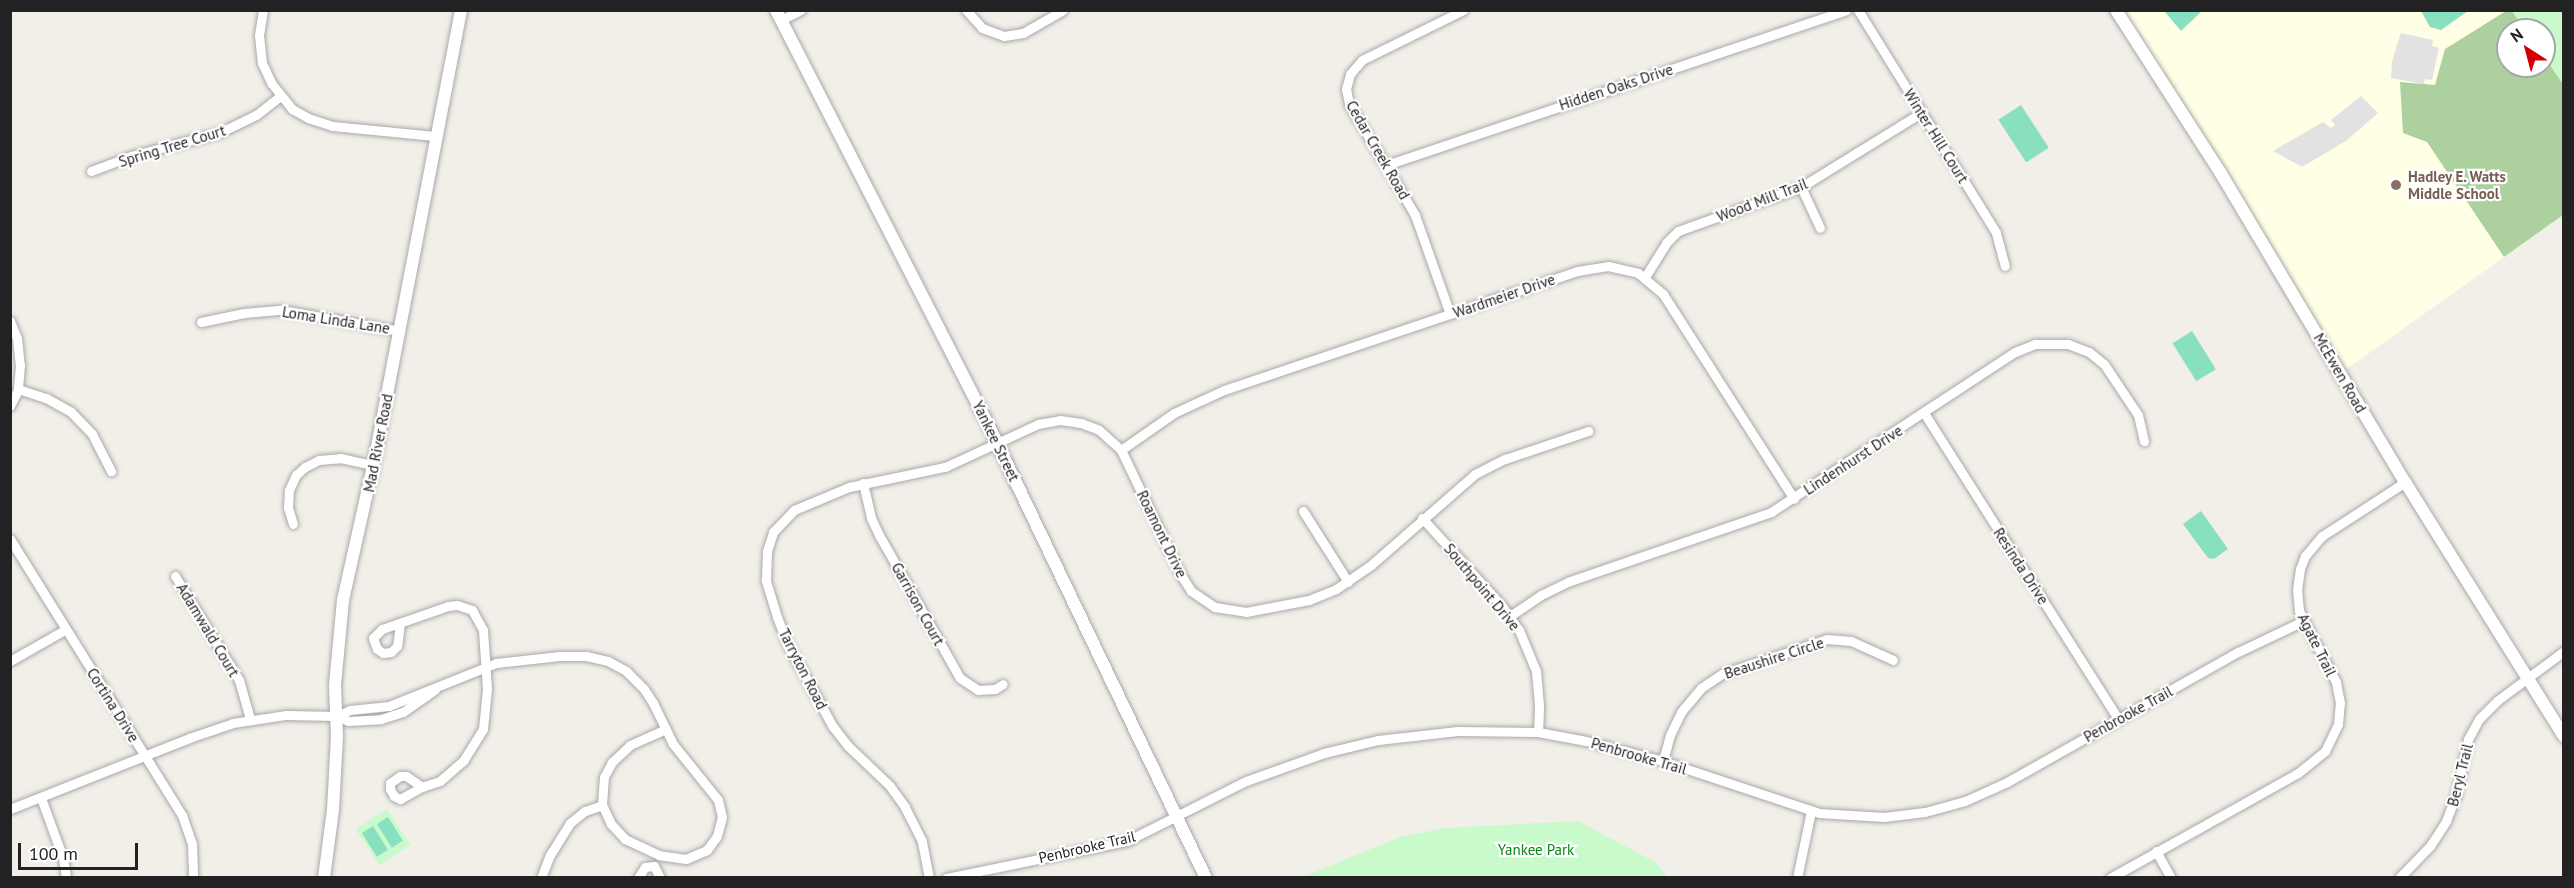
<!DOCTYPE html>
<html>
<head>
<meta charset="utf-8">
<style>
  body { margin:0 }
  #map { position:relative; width:2574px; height:888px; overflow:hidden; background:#f2efe9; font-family:"PT Sans",sans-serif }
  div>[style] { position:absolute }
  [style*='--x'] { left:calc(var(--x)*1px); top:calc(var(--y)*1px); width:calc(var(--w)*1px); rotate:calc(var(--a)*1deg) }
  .education>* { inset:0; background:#ffffe5 }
  .forest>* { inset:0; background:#add19e }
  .park>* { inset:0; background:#c8facc; transform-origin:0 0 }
  .pitch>* { inset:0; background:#88e0be; transform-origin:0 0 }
  .parking>* { inset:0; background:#e2e2e2 }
  .roads { filter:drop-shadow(0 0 2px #a9a9a9) drop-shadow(0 0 2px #a9a9a9) }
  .minor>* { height:9px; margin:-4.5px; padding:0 4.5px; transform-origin:4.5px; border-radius:4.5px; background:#fff }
  .tertiary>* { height:12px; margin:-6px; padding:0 6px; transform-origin:6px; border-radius:6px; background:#fff }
  .dots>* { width:16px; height:16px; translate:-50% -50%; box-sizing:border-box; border:3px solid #fff; border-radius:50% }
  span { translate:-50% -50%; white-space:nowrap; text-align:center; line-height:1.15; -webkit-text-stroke:4.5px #fff; paint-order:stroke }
  .street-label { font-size:15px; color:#222 }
  .education-label { font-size:15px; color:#785e54; font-weight:700 }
  .left { translate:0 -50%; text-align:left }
  .park-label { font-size:15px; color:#0c8416 }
  .frame { position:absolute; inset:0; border:12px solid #222; pointer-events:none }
  .north { position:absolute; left:2496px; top:18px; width:60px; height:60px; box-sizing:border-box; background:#fff; border:2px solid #a7a7a7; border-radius:50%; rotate:324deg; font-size:16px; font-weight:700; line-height:24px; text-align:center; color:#222 }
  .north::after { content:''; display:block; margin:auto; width:21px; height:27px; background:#d40000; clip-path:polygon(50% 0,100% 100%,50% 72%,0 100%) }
  .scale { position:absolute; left:18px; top:843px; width:120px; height:27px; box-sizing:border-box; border:3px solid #222; border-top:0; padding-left:8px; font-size:18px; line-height:21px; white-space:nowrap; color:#222; -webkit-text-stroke:4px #fff; paint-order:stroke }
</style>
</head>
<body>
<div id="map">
  <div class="education">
    <i style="clip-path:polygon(2116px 11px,2512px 11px,2526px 30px,2508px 30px,2508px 66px,2544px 66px,2544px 56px,2563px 84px,2563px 215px,2341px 373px)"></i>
  </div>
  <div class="forest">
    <i style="clip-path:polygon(2506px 11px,2512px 11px,2526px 30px,2508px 30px,2508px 66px,2544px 66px,2544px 56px,2563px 84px,2563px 215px,2504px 257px,2427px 142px,2403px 133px,2400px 82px,2435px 85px,2445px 49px)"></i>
  </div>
  <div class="park">
    <i style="clip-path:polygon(2512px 11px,2563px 11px,2563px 84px,2544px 56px,2544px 30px,2526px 30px)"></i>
    <i style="left:387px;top:809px;width:43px;height:37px;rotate:57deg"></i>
    <i style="clip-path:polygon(1578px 821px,1655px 862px,1668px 877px,1303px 877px,1400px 837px,1446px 828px)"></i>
  </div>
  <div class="pitch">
    <i style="clip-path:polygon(2164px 11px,2202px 11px,2181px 31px)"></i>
    <i style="clip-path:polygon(2421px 11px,2468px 11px,2441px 30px,2430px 27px)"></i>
    <i style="left:2021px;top:105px;width:51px;height:27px;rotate:57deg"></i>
    <i style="left:2192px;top:331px;width:45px;height:23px;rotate:58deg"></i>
    <i style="clip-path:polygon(2201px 511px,2228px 549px,2214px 559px,2208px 558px,2183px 524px)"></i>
    <i style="left:388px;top:817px;width:28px;height:13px;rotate:58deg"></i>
    <i style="left:373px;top:826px;width:28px;height:13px;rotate:58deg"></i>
  </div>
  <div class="parking">
    <i style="clip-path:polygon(2401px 33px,2433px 40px,2432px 46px,2439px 48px,2432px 80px,2425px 79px,2424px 84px,2391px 78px,2392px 61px)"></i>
    <i style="clip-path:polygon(2361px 96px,2378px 113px,2346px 141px,2302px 167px,2273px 151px,2323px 122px,2331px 128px,2335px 125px,2331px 120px)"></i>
  </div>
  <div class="roads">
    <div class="minor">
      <i style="--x:263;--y:10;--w:25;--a:99"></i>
      <i style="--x:259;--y:35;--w:28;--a:84"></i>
      <i style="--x:262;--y:63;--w:23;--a:65"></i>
      <i style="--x:272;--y:84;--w:32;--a:51"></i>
      <i style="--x:292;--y:109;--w:18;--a:29"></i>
      <i style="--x:308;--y:118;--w:25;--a:18"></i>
      <i style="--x:332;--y:126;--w:104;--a:5.5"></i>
      <i style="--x:966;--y:10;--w:24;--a:48"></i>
      <i style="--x:982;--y:28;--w:23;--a:20"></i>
      <i style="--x:1004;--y:36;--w:19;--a:-9"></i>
      <i style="--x:1023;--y:33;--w:46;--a:-29.9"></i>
      <i style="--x:1858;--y:10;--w:262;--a:58.2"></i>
      <i style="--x:1996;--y:233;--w:34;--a:75"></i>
      <i style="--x:781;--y:20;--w:22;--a:-27"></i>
      <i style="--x:1386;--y:165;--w:485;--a:-18.6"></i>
      <i style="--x:91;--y:171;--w:43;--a:-20.6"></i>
      <i style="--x:131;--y:156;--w:93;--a:-14.9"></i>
      <i style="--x:221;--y:132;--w:39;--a:-26"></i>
      <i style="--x:256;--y:115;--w:31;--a:-38"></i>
      <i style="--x:1801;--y:187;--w:45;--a:65.1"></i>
      <i style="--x:1645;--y:277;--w:40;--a:-58"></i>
      <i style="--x:1666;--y:243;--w:17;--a:-45"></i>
      <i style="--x:1678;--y:231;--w:131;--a:-19.7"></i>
      <i style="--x:1801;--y:187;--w:141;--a:-31.7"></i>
      <i style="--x:1450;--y:314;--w:105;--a:-109.5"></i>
      <i style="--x:1415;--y:215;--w:129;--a:-120.7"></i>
      <i style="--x:1349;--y:104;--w:15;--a:-101"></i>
      <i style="--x:1346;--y:89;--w:16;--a:-75"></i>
      <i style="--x:1350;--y:74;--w:18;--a:-49"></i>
      <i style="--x:1362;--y:60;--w:113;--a:-26.3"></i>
      <i style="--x:10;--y:321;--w:18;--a:68"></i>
      <i style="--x:17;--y:338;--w:27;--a:84"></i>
      <i style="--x:20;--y:365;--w:25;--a:95"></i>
      <i style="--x:18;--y:390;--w:18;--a:117"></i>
      <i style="--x:201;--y:322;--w:44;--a:-11.8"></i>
      <i style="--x:244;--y:313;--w:37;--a:-5"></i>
      <i style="--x:281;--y:310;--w:121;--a:10"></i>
      <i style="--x:18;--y:389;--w:29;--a:18"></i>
      <i style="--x:46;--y:398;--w:29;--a:29"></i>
      <i style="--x:71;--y:412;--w:30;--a:46"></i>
      <i style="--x:92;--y:434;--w:42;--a:62.8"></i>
      <i style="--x:1924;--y:413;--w:362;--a:57.6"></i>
      <i style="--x:1121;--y:450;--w:65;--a:-34.9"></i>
      <i style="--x:1174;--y:413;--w:55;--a:-24.7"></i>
      <i style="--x:1224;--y:390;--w:373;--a:-18.6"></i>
      <i style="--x:1577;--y:271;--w:31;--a:-9"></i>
      <i style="--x:1608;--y:266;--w:31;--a:13"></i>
      <i style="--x:1638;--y:273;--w:33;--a:40"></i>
      <i style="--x:1663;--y:294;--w:243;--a:57.4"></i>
      <i style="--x:863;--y:483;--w:36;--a:77"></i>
      <i style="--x:871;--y:518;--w:19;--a:65"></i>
      <i style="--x:879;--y:535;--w:164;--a:60.5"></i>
      <i style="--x:960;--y:678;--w:22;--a:34"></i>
      <i style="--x:978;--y:690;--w:17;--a:-3"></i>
      <i style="--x:995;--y:689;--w:9;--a:-32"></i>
      <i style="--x:1303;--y:511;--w:84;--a:57.6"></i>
      <i style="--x:1422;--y:518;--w:119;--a:47.7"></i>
      <i style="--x:1502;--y:606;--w:29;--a:55"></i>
      <i style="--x:1519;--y:630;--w:44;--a:67.5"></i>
      <i style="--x:1536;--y:671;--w:36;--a:85"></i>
      <i style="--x:1539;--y:707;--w:25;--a:92"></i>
      <i style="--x:293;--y:524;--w:17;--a:-107"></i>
      <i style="--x:288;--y:508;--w:18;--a:-87"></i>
      <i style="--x:289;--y:490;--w:17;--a:-65"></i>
      <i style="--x:296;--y:475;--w:12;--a:-42"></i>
      <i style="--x:305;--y:467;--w:16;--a:-27"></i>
      <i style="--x:319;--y:460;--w:21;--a:-5"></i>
      <i style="--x:340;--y:458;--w:35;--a:12"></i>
      <i style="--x:10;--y:539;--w:325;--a:58.1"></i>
      <i style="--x:182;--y:815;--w:31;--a:71"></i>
      <i style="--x:192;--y:844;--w:34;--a:88"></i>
      <i style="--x:175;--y:576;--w:122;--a:58.4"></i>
      <i style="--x:239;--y:680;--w:41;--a:74.2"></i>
      <i style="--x:1510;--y:616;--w:37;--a:-34"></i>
      <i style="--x:1541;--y:595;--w:32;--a:-26"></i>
      <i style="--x:1570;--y:581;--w:213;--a:-18.9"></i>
      <i style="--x:1771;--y:512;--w:292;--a:-33.3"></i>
      <i style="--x:2015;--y:352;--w:22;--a:-22"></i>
      <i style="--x:2035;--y:344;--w:33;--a:0"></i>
      <i style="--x:2068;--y:344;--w:22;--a:21"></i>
      <i style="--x:2089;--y:352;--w:19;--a:39"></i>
      <i style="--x:2104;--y:364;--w:61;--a:56.3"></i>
      <i style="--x:2138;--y:415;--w:27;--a:77"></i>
      <i style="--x:400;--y:623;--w:23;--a:97"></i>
      <i style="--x:397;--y:646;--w:8;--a:135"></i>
      <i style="--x:391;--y:652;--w:8;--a:173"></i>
      <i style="--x:383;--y:653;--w:7;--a:-146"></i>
      <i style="--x:377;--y:649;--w:12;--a:-110"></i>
      <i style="--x:373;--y:638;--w:13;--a:-45"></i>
      <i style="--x:382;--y:629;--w:70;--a:-19.2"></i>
      <i style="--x:448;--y:606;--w:9;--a:-6"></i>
      <i style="--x:457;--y:605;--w:16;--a:18"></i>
      <i style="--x:472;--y:610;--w:23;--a:61"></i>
      <i style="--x:483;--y:630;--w:59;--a:86.1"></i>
      <i style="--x:487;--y:689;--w:40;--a:95.7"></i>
      <i style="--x:483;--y:729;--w:36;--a:122"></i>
      <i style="--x:464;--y:760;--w:32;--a:139"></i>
      <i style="--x:440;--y:781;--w:19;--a:162"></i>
      <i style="--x:422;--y:787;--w:19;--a:-145"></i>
      <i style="--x:406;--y:776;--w:6;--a:180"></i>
      <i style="--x:400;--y:776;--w:12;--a:145"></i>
      <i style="--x:390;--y:783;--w:6;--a:90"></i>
      <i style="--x:390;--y:789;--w:8;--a:60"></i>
      <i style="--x:394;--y:796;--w:7;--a:27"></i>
      <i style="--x:400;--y:799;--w:25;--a:-29"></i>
      <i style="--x:10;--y:661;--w:64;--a:-29.7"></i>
      <i style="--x:337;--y:716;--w:14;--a:-25"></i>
      <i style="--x:350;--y:710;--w:39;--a:-6"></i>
      <i style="--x:389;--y:706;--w:115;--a:-21.9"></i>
      <i style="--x:496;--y:663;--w:64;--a:-6.2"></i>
      <i style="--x:560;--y:656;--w:26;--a:0"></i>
      <i style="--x:586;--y:656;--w:23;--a:13"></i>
      <i style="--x:608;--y:661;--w:21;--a:29"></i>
      <i style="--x:626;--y:671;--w:25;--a:45"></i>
      <i style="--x:644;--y:689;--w:17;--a:57"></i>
      <i style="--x:653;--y:703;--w:46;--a:64"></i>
      <i style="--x:673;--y:744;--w:72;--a:51.2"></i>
      <i style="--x:718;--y:800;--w:17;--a:77"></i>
      <i style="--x:722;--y:817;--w:20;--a:105"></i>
      <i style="--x:717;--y:836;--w:17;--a:126"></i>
      <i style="--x:707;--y:850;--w:23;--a:157"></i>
      <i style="--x:686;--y:859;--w:27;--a:-172"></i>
      <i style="--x:659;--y:855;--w:38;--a:-155"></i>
      <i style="--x:625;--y:839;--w:21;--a:-133"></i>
      <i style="--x:611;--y:824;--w:21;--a:-115"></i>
      <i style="--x:602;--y:805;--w:28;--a:-86"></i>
      <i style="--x:604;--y:777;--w:17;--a:-62"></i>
      <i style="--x:612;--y:762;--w:25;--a:-43"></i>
      <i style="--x:630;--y:745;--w:39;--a:-24"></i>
      <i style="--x:1663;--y:761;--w:27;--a:-75"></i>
      <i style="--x:1670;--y:735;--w:25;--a:-64"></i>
      <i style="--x:1681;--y:712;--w:31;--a:-50"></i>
      <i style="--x:1701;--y:688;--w:25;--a:-34"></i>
      <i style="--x:1722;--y:674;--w:111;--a:-18.4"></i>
      <i style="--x:1827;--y:639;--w:24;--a:5"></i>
      <i style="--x:1851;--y:641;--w:46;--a:24.3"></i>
      <i style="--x:41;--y:798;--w:64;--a:69.9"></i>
      <i style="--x:63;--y:858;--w:20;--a:81"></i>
      <i style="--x:10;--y:809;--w:193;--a:-21.6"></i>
      <i style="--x:189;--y:738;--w:46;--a:-18.8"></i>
      <i style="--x:233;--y:723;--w:54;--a:-8.6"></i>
      <i style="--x:286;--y:715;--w:51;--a:1.1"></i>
      <i style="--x:337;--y:716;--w:12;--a:24"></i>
      <i style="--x:348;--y:721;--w:33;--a:-3"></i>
      <i style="--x:381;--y:719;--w:23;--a:-18"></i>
      <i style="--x:403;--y:712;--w:39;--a:-35"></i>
      <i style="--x:2156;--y:851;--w:31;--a:61"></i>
      <i style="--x:654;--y:866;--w:13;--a:63"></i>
      <i style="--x:541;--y:878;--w:25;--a:-69"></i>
      <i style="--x:550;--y:855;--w:38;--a:-58"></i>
      <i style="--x:570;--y:823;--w:19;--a:-39"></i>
      <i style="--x:585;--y:811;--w:18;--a:-19"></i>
      <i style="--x:638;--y:878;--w:13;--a:-58"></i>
      <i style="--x:645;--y:867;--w:9;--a:-6"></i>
      <i style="--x:929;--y:878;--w:38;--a:-101"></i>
      <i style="--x:922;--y:841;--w:38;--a:-117"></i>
      <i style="--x:905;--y:807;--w:26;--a:-126"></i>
      <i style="--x:890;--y:786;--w:58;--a:-136.4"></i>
      <i style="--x:848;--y:746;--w:24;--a:-128"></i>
      <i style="--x:833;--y:727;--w:96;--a:-118.7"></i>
      <i style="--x:787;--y:643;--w:28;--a:-111"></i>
      <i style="--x:777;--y:617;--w:39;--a:-107"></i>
      <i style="--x:766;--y:580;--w:29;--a:-88"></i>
      <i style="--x:767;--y:551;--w:20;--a:-72"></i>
      <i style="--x:773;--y:532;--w:30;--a:-46"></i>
      <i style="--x:794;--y:510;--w:60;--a:-22.7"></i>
      <i style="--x:849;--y:487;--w:98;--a:-11.8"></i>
      <i style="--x:945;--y:467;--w:102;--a:-24.8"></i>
      <i style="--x:1038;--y:424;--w:22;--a:-10"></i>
      <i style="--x:1060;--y:420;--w:21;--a:8"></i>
      <i style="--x:1081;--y:423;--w:19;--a:21"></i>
      <i style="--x:1099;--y:430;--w:30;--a:42"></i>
      <i style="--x:1121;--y:450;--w:139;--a:64.4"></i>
      <i style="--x:1181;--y:575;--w:19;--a:58"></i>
      <i style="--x:1191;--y:591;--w:29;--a:34"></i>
      <i style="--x:1215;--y:607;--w:31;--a:9"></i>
      <i style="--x:1246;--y:612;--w:64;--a:-10.8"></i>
      <i style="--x:1309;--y:600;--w:29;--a:-22"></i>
      <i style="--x:1336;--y:589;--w:42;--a:-34.4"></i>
      <i style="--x:1371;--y:565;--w:138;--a:-41.2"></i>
      <i style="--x:1475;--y:474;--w:34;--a:-27"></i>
      <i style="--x:1505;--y:459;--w:88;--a:-18.6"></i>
      <i style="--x:946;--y:878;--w:185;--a:-11.6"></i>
      <i style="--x:1127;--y:841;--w:133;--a:-26.8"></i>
      <i style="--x:1246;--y:781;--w:83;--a:-19.7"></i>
      <i style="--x:1324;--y:753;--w:56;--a:-13.5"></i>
      <i style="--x:1378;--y:740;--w:80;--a:-6.5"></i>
      <i style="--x:1457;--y:731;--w:81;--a:0.7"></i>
      <i style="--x:1538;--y:732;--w:49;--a:10.6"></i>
      <i style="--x:1586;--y:741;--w:80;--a:14.6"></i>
      <i style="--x:1663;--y:761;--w:164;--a:18.4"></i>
      <i style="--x:1819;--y:813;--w:65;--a:3.5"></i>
      <i style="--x:1884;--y:817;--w:41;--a:-7"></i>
      <i style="--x:1925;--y:812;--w:41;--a:-15.4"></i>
      <i style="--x:1965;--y:801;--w:46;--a:-24.3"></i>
      <i style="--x:2007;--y:782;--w:265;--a:-29.4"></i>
      <i style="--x:2238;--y:652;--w:72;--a:-25.5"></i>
      <i style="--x:1797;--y:878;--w:68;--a:-78.2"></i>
      <i style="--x:2110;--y:878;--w:215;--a:-29.2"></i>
      <i style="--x:2298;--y:773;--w:35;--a:-39"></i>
      <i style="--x:2325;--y:751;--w:30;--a:-64"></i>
      <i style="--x:2338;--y:724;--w:21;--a:-85"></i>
      <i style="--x:2340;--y:703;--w:21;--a:-101"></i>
      <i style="--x:2336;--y:682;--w:80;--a:-117.5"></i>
      <i style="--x:2299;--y:611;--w:21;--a:-95"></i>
      <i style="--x:2297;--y:590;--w:21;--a:-82"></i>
      <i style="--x:2300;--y:569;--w:14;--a:-69"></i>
      <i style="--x:2305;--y:556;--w:26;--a:-50"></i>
      <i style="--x:2322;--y:536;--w:99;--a:-33"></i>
      <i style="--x:2399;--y:878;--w:45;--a:-45.9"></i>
      <i style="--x:2430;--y:846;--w:30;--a:-57"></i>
      <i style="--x:2446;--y:821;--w:28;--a:-69"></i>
      <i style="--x:2456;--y:795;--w:57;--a:-77.9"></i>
      <i style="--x:2468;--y:739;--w:23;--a:-61"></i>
      <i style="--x:2479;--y:719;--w:27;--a:-45"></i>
      <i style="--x:2498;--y:700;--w:82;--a:-36.6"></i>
    </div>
    <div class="tertiary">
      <i style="--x:776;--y:10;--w:463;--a:62.9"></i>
      <i style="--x:987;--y:422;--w:506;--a:64.35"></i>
      <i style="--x:2116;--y:10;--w:193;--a:57.3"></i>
      <i style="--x:2220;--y:172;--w:361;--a:59.2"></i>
      <i style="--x:2405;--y:482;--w:300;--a:58"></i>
      <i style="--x:324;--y:878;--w:69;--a:-82.5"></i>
      <i style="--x:333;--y:810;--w:73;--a:-86.9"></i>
      <i style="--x:337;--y:737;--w:52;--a:-92.2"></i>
      <i style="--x:335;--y:685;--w:85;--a:-84.6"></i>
      <i style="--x:343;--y:600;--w:147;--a:-77.4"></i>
      <i style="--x:375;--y:457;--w:455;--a:-79.1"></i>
    </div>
  </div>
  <div class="dots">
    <i style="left:2396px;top:185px;background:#8d6e63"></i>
  </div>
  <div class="street-label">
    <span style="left:1616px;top:87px;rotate:-18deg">Hidden Oaks Drive</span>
    <span style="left:1936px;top:136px;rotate:58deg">Winter Hill Court</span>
    <span style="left:172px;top:146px;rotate:-17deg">Spring Tree Court</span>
    <span style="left:1378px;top:150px;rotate:60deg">Cedar Creek Road</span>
    <span style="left:1762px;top:200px;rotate:-21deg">Wood Mill Trail</span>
    <span style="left:1504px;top:296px;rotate:-19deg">Wardmeier Drive</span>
    <span style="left:336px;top:320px;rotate:9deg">Loma Linda Lane</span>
    <span style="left:2340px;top:373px;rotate:60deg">McEwen Road</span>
    <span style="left:996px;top:441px;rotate:64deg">Yankee Street</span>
    <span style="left:378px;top:443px;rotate:-79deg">Mad River Road</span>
    <span style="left:1853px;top:460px;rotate:-33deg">Lindenhurst Drive</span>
    <span style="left:1162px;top:534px;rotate:64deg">Roamont Drive</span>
    <span style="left:2021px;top:566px;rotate:57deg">Resinda Drive</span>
    <span style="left:1482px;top:587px;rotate:50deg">Southpoint Drive</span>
    <span style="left:918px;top:604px;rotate:61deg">Garrison Court</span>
    <span style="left:208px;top:630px;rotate:59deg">Adamwald Court</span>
    <span style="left:2317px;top:645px;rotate:64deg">Agate Trail</span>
    <span style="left:1774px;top:658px;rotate:-18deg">Beaushire Circle</span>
    <span style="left:803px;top:669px;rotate:63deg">Tarryton Road</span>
    <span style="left:113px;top:705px;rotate:58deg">Cortina Drive</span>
    <span style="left:2128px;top:714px;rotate:-29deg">Penbrooke Trail</span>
    <span style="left:1639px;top:756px;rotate:16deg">Penbrooke Trail</span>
    <span style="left:2460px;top:775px;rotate:-76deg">Beryl Trail</span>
    <span style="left:1087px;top:847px;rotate:-13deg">Penbrooke Trail</span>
  </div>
  <div class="education-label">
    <span class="left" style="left:2408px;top:185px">Hadley E. Watts<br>Middle School</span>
  </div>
  <div class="park-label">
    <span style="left:1536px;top:850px">Yankee Park</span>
  </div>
  <div class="frame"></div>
  <div class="north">N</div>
  <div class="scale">100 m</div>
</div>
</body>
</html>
